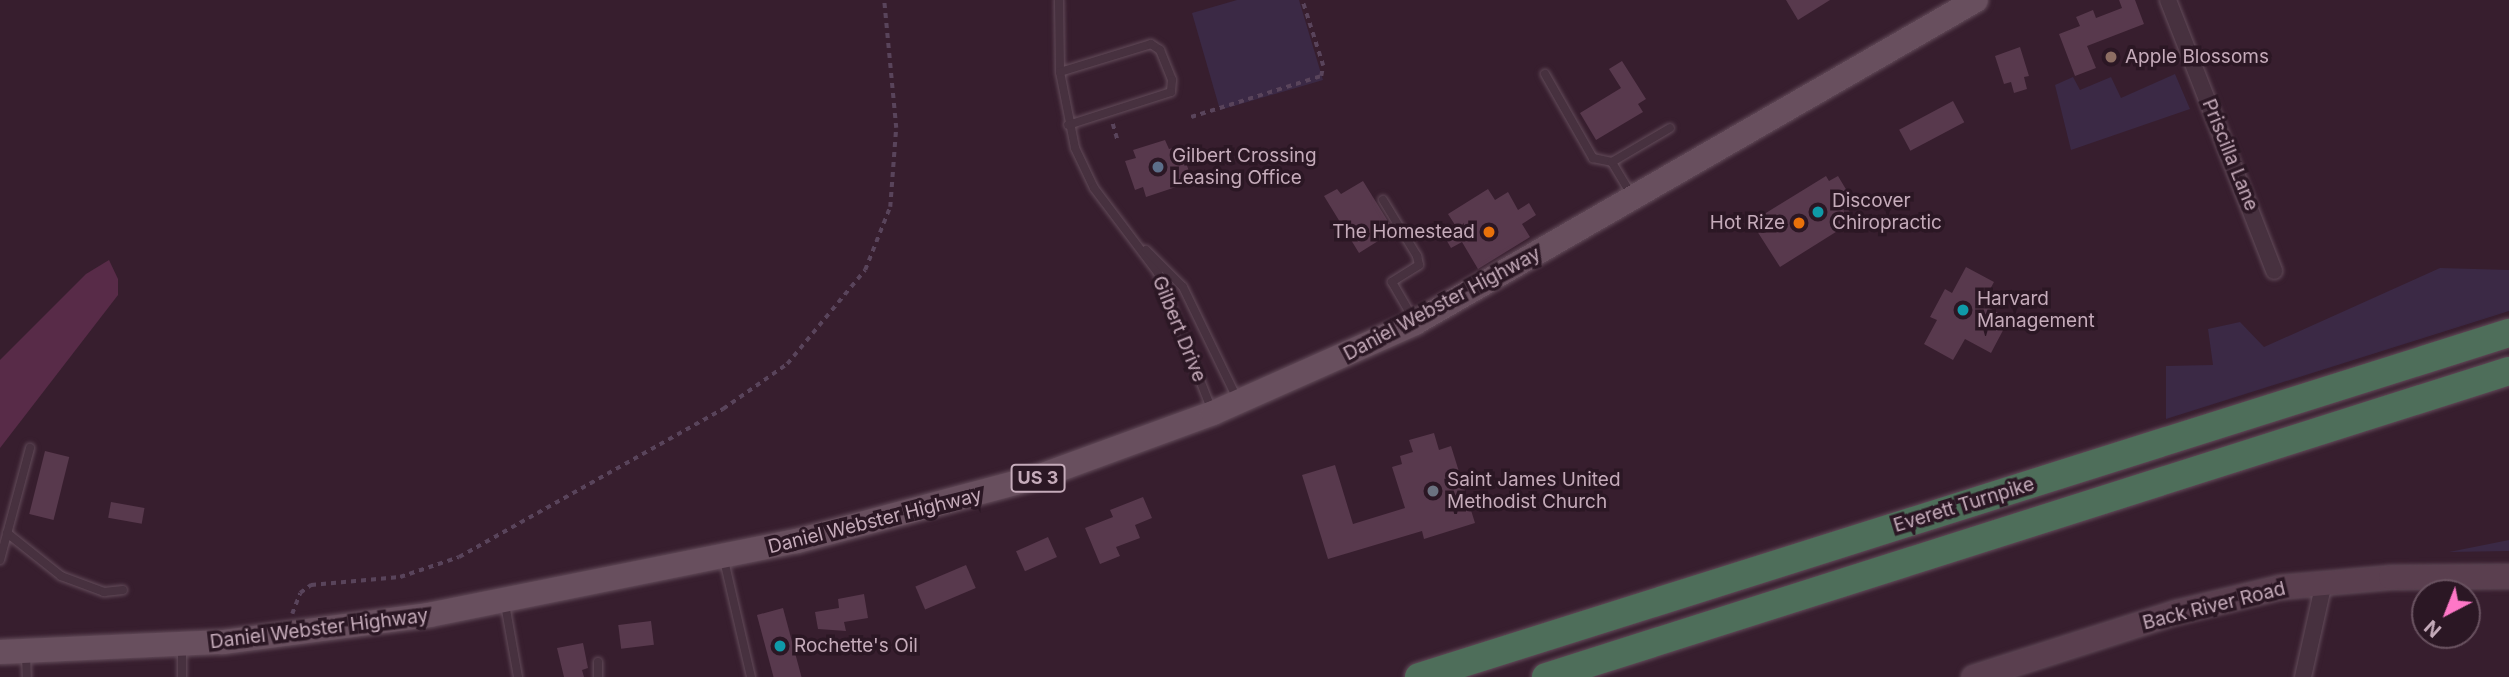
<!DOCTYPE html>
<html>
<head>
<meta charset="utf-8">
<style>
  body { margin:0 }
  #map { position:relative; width:2509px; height:677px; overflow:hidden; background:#371e2e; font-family:Inter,sans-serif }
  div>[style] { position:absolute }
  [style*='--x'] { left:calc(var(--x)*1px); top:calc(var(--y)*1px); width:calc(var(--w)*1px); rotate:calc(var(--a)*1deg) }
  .green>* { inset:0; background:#3b2945 }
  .water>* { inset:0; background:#582b48 }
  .building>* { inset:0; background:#58394d; transform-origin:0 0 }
  .path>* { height:3.5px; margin-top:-1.75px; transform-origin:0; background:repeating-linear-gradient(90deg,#59445b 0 5px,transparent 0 10px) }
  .roads { filter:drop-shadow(0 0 2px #634c5a) drop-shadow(0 0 2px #634c5a) }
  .lane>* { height:8px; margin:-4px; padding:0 4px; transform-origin:4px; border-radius:4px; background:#47313f }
  .street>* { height:16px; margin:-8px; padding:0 8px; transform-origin:8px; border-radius:8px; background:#47313f }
  .secondary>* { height:23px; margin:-11.5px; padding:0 11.5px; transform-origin:11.5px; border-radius:11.5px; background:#5a3f4f }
  .primary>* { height:24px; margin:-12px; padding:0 12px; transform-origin:12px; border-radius:12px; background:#684f5e }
  .highway>* { height:28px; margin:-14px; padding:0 14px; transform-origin:14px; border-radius:14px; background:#4e6e5a }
  .dots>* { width:19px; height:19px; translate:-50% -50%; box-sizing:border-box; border:4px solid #2b1724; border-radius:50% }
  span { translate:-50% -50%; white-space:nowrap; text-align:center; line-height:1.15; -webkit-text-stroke:7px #2b1724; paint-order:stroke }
  .shield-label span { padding:2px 5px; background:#2b1724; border:2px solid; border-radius:5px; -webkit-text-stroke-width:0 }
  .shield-label { font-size:18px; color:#c5abba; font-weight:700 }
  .poi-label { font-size:19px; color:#c5abba }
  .left { translate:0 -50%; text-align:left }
  .right { translate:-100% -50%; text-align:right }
  .street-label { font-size:19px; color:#c5abba }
  .north { position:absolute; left:2411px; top:579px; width:70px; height:70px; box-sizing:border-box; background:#2b1724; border:2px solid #695260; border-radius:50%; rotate:222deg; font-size:19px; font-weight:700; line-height:28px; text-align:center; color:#c5abba }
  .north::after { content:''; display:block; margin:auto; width:24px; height:32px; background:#fe77c7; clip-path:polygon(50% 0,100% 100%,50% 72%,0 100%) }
</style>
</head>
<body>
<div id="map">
  <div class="green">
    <i style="clip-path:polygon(1237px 0,1299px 0,1323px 80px,1220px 110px,1192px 13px)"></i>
    <i style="clip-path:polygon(2175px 74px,2190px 109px,2071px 150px,2055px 85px,2073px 77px,2080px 90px,2111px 77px,2121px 98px)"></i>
    <i style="clip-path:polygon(2440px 268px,2509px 270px,2509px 311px,2166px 419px,2166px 366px,2213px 365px,2208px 329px,2240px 322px,2264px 347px)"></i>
    <i style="clip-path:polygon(2509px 540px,2509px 551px,2449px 552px)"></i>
  </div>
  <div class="water">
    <i style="clip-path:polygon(109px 260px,118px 279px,118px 295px,0 448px,0 360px,86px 274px)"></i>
  </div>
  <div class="building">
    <i style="clip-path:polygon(1786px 0,1830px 0,1798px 20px)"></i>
    <i style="clip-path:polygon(2119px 0,2135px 0,2144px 24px,2087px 46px,2096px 68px,2075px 76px,2059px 34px,2080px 26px,2076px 17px,2093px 10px,2096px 18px,2122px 8px)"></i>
    <i style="clip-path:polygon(2020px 47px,2029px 76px,2024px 77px,2027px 89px,2014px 93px,2011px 82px,2004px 84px,1995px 56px)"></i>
    <i style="clip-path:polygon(1622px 61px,1646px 99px,1638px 104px,1643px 112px,1596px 140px,1580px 113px,1621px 88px,1609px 69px)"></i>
    <i style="left:1953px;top:101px;width:24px;height:61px;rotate:62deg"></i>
    <i style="clip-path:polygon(1165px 140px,1169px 149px,1180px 146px,1190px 174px,1183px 176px,1185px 184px,1146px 197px,1143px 187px,1135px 190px,1125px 161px,1136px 158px,1133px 150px)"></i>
    <i style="clip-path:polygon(1826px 176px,1829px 181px,1838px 176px,1853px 201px,1846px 206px,1855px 220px,1780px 267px,1757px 231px,1767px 225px,1761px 216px)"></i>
    <i style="clip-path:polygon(1363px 181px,1394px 231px,1359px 253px,1324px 196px,1337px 189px,1341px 194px)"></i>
    <i style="clip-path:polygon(1488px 189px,1495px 200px,1508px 192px,1518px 210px,1529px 203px,1536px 215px,1522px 224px,1530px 237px,1478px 269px,1462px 242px,1451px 248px,1444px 236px,1457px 228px,1448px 214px)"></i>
    <i style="clip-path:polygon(1966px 267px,1994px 282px,1982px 304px,2009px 319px,1991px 353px,1965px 339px,1953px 360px,1924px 344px,1937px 320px,1930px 317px,1945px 289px,1952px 293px)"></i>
    <i style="clip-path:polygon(1434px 433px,1439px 450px,1451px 446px,1475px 523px,1424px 539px,1422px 531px,1328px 559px,1302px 475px,1335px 465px,1353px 524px,1405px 508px,1392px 467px,1402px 464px,1400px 456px,1413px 452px,1409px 440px)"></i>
    <i style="left:45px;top:451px;width:25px;height:65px;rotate:14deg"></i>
    <i style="clip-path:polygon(1143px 497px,1152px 518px,1135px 525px,1140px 538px,1116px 547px,1120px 556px,1100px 564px,1085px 528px,1113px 517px,1110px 510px)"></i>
    <i style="left:111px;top:502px;width:34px;height:16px;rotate:10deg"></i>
    <i style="left:1048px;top:537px;width:22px;height:35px;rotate:66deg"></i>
    <i style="left:966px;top:565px;width:25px;height:55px;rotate:67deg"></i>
    <i style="clip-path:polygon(864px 594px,868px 618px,844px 622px,846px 631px,818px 629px,815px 612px,839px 608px,838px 599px)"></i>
    <i style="left:783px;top:608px;width:72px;height:27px;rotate:75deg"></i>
    <i style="left:651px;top:621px;width:24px;height:33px;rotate:83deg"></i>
    <i style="clip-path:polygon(583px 643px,588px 668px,582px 670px,584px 677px,564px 677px,557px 648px)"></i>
  </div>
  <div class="path">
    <i style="--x:1191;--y:117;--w:136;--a:-17.5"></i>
    <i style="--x:1321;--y:76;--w:10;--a:-79"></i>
    <i style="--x:1323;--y:66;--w:69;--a:-107.7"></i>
    <i style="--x:1113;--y:124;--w:19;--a:74"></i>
    <i style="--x:292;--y:614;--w:22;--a:-69"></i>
    <i style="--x:300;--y:593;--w:14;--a:-36"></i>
    <i style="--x:311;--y:585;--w:89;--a:-5.1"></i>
    <i style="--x:400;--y:577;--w:62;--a:-18.7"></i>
    <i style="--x:459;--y:557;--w:303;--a:-29.3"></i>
    <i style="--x:723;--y:409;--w:78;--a:-35.1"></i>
    <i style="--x:787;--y:364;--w:122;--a:-50.3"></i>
    <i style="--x:865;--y:270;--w:68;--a:-68.4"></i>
    <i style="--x:890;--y:207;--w:79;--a:-85.7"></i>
    <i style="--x:896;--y:128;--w:129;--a:-95.4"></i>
  </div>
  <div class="roads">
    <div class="lane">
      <i style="--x:1059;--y:0;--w:72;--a:89.2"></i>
      <i style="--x:1060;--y:72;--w:77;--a:78.8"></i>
      <i style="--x:1075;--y:148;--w:44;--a:64.6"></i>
      <i style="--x:1094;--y:188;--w:106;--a:53"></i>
      <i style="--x:1158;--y:273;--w:148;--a:68.6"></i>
      <i style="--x:1060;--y:72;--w:95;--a:-17.1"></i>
      <i style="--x:1151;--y:44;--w:11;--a:34"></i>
      <i style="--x:1160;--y:50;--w:32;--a:68"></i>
      <i style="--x:1172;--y:80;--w:12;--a:95"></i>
      <i style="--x:1171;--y:92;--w:108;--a:162.2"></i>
      <i style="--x:1545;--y:74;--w:97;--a:60.3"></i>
      <i style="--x:1593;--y:158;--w:19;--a:12"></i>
      <i style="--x:1631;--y:194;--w:37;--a:-121"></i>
      <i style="--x:1612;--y:162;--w:67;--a:-30.4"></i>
      <i style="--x:1383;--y:200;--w:66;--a:58.7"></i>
      <i style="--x:1417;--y:256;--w:9;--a:77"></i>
      <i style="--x:1419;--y:265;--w:32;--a:148"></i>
      <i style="--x:1392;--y:282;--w:44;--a:59.9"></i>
      <i style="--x:1146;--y:250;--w:52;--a:45"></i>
      <i style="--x:1183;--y:287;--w:123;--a:64.1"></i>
      <i style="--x:7;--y:533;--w:69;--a:38.5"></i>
      <i style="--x:61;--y:576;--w:46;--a:20.4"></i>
      <i style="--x:104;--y:592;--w:19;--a:-6"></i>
      <i style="--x:0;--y:560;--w:116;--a:-75"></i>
      <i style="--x:724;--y:560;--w:120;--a:77"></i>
      <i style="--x:505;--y:604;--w:74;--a:79.9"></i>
      <i style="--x:182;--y:648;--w:29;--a:90"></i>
      <i style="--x:26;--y:654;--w:23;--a:88"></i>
      <i style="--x:598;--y:677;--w:15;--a:-90"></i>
    </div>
    <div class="street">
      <i style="--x:2168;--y:0;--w:291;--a:68.6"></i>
      <i style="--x:2303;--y:677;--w:97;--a:-77.5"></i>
    </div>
    <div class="secondary">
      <i style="--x:1973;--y:677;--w:213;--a:-17.8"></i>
      <i style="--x:2176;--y:612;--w:106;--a:-13.6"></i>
      <i style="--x:2279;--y:587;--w:111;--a:-5.1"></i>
      <i style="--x:2390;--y:577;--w:119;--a:-0.5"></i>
    </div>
    <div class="primary">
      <i style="--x:0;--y:652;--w:223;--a:-2.6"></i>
      <i style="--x:223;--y:642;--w:208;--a:-7.5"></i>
      <i style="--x:429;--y:615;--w:375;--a:-11.4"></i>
      <i style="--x:797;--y:541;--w:249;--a:-14.9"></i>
      <i style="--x:1038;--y:477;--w:186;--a:-20.1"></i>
      <i style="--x:1213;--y:413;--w:221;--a:-24"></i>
      <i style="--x:1415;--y:323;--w:647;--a:-29.93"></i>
    </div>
    <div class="highway">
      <i style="--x:1419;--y:677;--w:1143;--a:-17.52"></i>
      <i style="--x:1546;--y:677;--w:1010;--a:-17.63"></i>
    </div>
  </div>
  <div class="dots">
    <i style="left:2111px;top:57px;background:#8d6e63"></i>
    <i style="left:1158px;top:167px;background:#5c6f8a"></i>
    <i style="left:1818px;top:212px;background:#0f9aa8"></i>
    <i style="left:1799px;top:223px;background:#e8710a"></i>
    <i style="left:1489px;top:232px;background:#e8710a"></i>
    <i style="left:1963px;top:310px;background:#0f9aa8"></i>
    <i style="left:1433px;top:491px;background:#6b7280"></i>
    <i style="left:780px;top:646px;background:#0f9aa8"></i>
  </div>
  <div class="shield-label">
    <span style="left:1038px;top:478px">US 3</span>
  </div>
  <div class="poi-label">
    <span class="left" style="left:2125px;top:57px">Apple Blossoms</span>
    <span class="left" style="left:1172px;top:167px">Gilbert Crossing<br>Leasing Office</span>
    <span class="left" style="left:1832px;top:212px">Discover<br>Chiropractic</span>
    <span class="right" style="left:1785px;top:223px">Hot Rize</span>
    <span class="right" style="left:1475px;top:232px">The Homestead</span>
    <span class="left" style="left:1977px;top:310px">Harvard<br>Management</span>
    <span class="left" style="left:1447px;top:491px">Saint James United<br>Methodist Church</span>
    <span class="left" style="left:794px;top:646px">Rochette's Oil</span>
  </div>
  <div class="street-label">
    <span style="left:2230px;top:155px;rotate:68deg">Priscilla Lane</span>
    <span style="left:1442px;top:304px;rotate:-28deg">Daniel Webster Highway</span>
    <span style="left:1179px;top:329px;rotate:68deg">Gilbert Drive</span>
    <span style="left:1964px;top:505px;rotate:-17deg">Everett Turnpike</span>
    <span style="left:875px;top:521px;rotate:-14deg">Daniel Webster Highway</span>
    <span style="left:2214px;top:606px;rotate:-14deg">Back River Road</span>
    <span style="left:319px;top:629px;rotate:-7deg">Daniel Webster Highway</span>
  </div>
  <div class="north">N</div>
</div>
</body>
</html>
